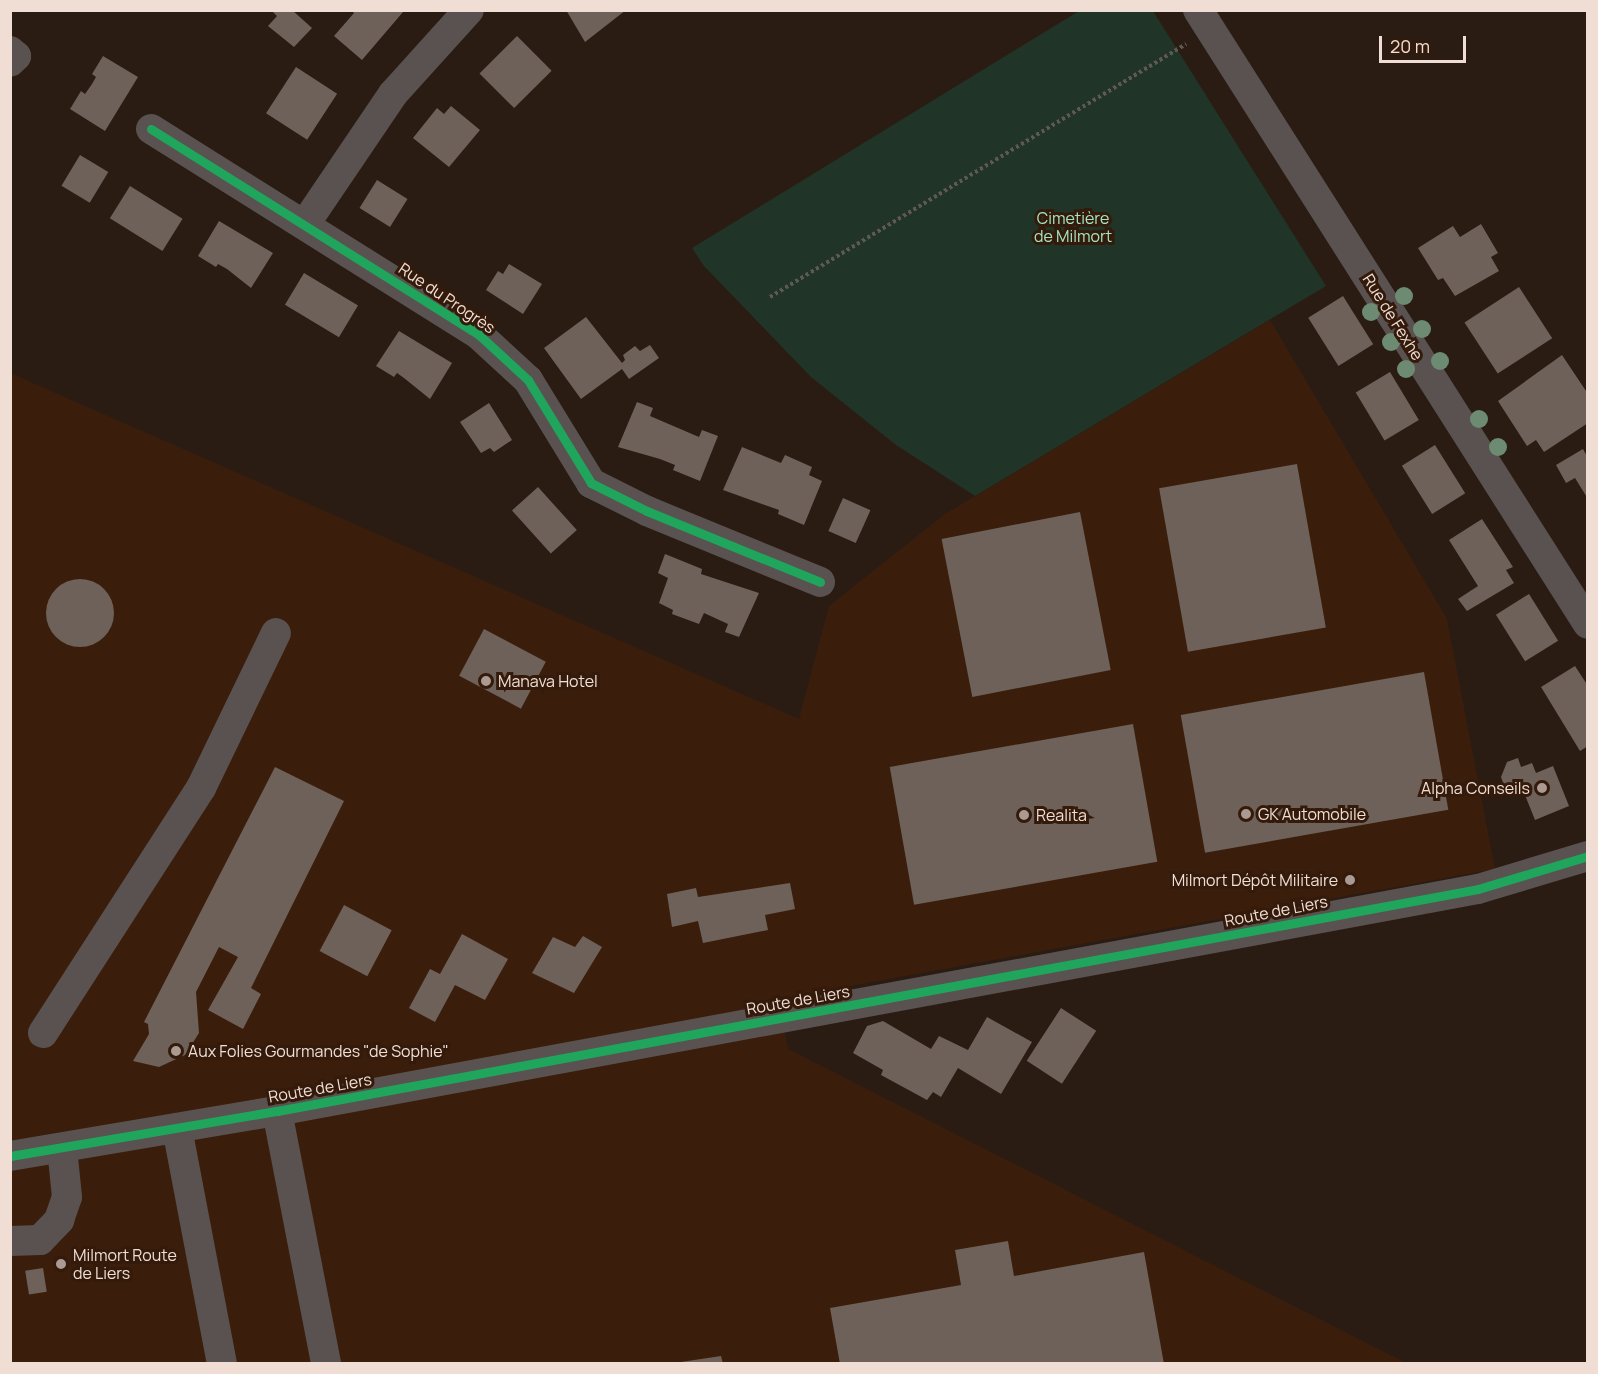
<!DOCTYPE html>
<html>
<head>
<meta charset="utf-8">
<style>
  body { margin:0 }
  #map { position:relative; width:1598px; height:1374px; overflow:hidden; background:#2a1c13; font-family:Manrope,sans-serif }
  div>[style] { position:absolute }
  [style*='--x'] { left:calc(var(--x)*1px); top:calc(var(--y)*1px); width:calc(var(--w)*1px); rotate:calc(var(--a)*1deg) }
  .built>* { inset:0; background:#3a1e0b }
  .green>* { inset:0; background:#203428 }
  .building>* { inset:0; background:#6e6159; transform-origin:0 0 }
  .round { border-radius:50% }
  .path>* { height:4px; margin-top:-2px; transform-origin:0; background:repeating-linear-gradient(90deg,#605854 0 3px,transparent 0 6px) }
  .minor>* { height:30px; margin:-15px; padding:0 15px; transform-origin:15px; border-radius:15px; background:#5a5250 }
  .cycleway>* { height:9px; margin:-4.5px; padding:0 4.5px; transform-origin:4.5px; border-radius:4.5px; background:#20a55d }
  .trees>* { width:18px; height:18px; margin:-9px; border-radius:50%; background:#6d8b73 }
  .dots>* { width:16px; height:16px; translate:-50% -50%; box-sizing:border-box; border:3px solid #331a0a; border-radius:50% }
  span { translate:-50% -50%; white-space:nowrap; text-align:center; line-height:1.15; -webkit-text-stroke:6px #331a0a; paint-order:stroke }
  .park-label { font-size:16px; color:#a3e5c2 }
  .street-label { font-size:16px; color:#f0ded5 }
  .poi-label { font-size:16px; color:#f0ded5 }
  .left { translate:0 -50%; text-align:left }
  .right { translate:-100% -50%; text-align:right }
  .frame { position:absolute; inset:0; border:12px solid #f0ded5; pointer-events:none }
  .scale { position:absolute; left:1379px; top:36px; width:87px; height:27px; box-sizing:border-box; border:3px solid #f0ded5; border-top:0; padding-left:8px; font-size:18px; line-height:21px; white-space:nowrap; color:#f0ded5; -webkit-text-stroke:4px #331a0a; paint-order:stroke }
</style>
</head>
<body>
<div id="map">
  <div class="built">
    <i style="clip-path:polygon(1270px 320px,1447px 619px,1495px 869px,778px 999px,788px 1049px,1406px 1363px,11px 1363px,10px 373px,799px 719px,829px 606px,945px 514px)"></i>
  </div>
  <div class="green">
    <i style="clip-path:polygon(1079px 11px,1153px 11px,1326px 286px,975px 496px,896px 445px,811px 377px,704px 266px,692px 248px)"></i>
  </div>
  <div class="building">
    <i style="clip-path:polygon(271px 10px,292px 10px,312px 28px,294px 47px,268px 26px,277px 16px)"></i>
    <i style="clip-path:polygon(351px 10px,401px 10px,403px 12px,362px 60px,334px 36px,354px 13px)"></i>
    <i style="clip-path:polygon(566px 10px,626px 10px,585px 42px)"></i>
    <i style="left:517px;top:36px;width:49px;height:53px;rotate:45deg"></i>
    <i style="clip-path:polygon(103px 56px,138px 77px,105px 131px,70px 109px,81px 91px,85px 94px,92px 84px,96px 77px,92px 74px)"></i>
    <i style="left:296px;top:67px;width:49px;height:55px;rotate:33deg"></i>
    <i style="clip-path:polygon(451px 106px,480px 130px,449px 167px,413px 138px,437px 108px,444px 114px)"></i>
    <i style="left:80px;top:155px;width:33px;height:36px;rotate:31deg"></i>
    <i style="left:377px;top:180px;width:36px;height:33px;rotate:32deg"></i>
    <i style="left:130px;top:186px;width:62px;height:38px;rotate:32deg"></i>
    <i style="clip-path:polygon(219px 221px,273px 253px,251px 288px,227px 269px,218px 264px,216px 267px,198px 256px)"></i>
    <i style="clip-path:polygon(1481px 224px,1498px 253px,1491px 257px,1499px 271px,1455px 296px,1443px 278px,1438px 280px,1418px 248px,1453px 226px,1460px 237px)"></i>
    <i style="clip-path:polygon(509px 264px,542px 284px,523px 314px,486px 290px,498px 271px,503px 274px)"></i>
    <i style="left:304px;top:273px;width:63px;height:37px;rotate:31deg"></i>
    <i style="left:1519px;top:287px;width:61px;height:65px;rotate:57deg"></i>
    <i style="left:1343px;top:296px;width:57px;height:41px;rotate:58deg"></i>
    <i style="clip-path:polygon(586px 317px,622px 363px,625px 360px,623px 355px,635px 346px,640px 351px,650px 345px,659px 358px,629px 379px,622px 369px,581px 399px,544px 348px)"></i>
    <i style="clip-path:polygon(399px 331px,452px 363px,430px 399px,404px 378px,397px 373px,394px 377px,376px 366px)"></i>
    <i style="clip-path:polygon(1562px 355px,1588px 394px,1588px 423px,1544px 452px,1536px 440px,1527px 446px,1498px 401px)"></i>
    <i style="left:1390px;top:372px;width:56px;height:40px;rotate:59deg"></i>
    <i style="clip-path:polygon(637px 402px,653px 408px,650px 416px,699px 437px,702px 430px,718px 436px,700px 481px,673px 470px,675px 465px,660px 459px,618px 447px)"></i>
    <i style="clip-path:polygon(489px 403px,512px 440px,494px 452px,490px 448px,481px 453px,460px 422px)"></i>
    <i style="left:1435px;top:445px;width:57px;height:39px;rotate:58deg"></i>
    <i style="clip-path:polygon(742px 447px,781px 463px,785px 455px,812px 467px,809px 475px,822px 481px,804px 525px,778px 514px,779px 510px,723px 490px)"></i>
    <i style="clip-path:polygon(1583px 449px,1588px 458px,1588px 499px,1575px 478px,1566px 483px,1556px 465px)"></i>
    <i style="left:1297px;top:464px;width:166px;height:140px;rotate:80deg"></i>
    <i style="left:538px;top:487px;width:58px;height:35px;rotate:48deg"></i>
    <i style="left:843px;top:498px;width:30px;height:36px;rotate:24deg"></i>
    <i style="left:1080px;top:512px;width:161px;height:141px;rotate:79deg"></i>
    <i style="clip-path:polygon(1482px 519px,1513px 567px,1506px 570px,1514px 583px,1467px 611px,1458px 599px,1478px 586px,1449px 540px)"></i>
    <i style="clip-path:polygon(665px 554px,702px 569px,701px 574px,759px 593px,739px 637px,725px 632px,728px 624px,704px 613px,699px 624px,672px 614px,673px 610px,659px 603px,668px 578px,658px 573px)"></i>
    <i class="round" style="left:46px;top:579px;width:68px;height:68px"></i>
    <i style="left:1529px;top:594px;width:55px;height:39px;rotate:58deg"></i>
    <i style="left:484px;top:629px;width:70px;height:53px;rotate:28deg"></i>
    <i style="clip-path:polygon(1575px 666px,1588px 686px,1588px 746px,1580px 751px,1541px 687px)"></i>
    <i style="left:1424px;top:672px;width:140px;height:247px;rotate:80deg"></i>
    <i style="left:1133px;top:724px;width:140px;height:247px;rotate:80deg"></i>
    <i style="clip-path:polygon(1518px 758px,1521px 767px,1532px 763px,1536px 773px,1553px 766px,1569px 806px,1535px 820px,1521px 785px,1506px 791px,1501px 777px,1507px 762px)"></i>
    <i style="clip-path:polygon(275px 767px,344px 801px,251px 988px,261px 994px,243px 1029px,208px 1010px,238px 957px,219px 947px,196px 992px,199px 1033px,185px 1055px,159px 1067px,133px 1061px,149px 1034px,148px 1024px,144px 1022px)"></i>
    <i style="clip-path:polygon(790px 883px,795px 909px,765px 915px,768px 930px,703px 943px,698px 921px,672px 927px,667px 894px,696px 888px,698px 897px)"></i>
    <i style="left:344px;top:905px;width:54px;height:52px;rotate:28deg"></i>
    <i style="clip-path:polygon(462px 934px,508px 959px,485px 1000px,455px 985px,435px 1022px,409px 1008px,430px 969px,440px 974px)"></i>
    <i style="clip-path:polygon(583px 936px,602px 947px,574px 993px,532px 973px,553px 937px,575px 947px)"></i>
    <i style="left:1061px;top:1008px;width:42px;height:63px;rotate:33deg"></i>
    <i style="clip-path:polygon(987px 1017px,1032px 1042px,1001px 1094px,958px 1068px,941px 1097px,933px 1092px,927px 1100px,881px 1075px,883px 1070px,853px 1053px,867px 1026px,883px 1021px,931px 1049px,939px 1036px,968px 1050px)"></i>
    <i style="clip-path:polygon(1008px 1241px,1014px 1276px,1144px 1252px,1164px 1364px,840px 1364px,830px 1308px,961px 1285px,955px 1250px)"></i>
    <i style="left:43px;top:1268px;width:24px;height:18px;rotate:81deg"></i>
    <i style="clip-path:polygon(721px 1356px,723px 1364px,682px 1364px,681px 1362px)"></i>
  </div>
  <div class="path">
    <i style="--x:770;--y:297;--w:487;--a:-31.3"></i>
  </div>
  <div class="minor">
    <i style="--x:1198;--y:10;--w:727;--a:57.58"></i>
    <i style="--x:10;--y:51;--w:8;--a:40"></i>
    <i style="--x:16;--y:56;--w:8;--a:135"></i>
    <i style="--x:151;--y:129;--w:386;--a:32.1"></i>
    <i style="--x:478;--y:334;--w:68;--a:42.6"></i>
    <i style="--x:528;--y:380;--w:121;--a:58.5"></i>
    <i style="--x:591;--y:483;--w:63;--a:26.6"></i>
    <i style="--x:647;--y:511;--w:187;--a:22.3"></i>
    <i style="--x:305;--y:224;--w:157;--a:-55.9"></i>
    <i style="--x:393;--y:94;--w:113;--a:-47.9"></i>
    <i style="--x:43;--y:1033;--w:292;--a:-57.2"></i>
    <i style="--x:201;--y:788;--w:172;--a:-64.2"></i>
    <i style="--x:277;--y:1111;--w:258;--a:79"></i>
    <i style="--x:177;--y:1128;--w:240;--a:79.2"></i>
    <i style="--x:10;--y:1156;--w:271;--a:-9.6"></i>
    <i style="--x:277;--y:1111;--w:1221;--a:-10.47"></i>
    <i style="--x:1478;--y:889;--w:115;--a:-16.7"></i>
    <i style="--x:10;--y:1241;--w:30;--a:-2"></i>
    <i style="--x:40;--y:1240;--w:28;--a:-46"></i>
    <i style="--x:59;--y:1220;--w:24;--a:-71"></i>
    <i style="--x:67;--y:1197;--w:49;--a:-95.8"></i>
  </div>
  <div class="cycleway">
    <i style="--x:151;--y:129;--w:386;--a:32.1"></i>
    <i style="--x:478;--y:334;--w:68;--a:42.6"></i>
    <i style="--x:528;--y:380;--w:121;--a:58.5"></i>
    <i style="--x:591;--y:483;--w:63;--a:26.6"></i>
    <i style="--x:647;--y:511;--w:187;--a:22.3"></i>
    <i style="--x:10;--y:1156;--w:271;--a:-9.6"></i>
    <i style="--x:277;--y:1111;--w:1221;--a:-10.47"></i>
    <i style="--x:1478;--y:889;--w:115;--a:-16.7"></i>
  </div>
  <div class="trees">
    <i style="left:1404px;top:296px"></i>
    <i style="left:1371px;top:312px"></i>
    <i style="left:1422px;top:329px"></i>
    <i style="left:1391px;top:342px"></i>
    <i style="left:1440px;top:361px"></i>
    <i style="left:1406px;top:369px"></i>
    <i style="left:1479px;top:419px"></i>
    <i style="left:1498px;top:447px"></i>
  </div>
  <div class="dots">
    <i style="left:486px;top:681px;background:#ab9a91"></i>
    <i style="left:1542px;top:788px;background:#ab9a91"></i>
    <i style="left:1246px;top:814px;background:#ab9a91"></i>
    <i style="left:1024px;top:815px;background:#ab9a91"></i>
    <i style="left:1350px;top:880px;background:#ab9a91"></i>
    <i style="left:176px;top:1051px;background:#ab9a91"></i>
    <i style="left:61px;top:1264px;background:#ab9a91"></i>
  </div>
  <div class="park-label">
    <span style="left:1073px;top:227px">Cimetière<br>de Milmort</span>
  </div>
  <div class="street-label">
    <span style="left:447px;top:298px;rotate:34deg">Rue du Progrès</span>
    <span style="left:1393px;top:317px;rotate:58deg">Rue de Fexhe</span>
    <span style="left:1276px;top:911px;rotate:-11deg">Route de Liers</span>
    <span style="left:798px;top:1000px;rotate:-10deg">Route de Liers</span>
    <span style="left:320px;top:1088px;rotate:-10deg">Route de Liers</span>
  </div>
  <div class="poi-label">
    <span class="left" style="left:498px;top:681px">Manava Hotel</span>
    <span class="right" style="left:1530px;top:788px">Alpha Conseils</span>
    <span class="left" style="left:1258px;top:814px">GK Automobile</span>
    <span class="left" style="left:1036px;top:815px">Realita</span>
    <span class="right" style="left:1338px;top:880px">Milmort Dépôt Militaire</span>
    <span class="left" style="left:188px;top:1051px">Aux Folies Gourmandes "de Sophie"</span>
    <span class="left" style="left:73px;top:1264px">Milmort Route<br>de Liers</span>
  </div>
  <div class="frame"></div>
  <div class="scale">20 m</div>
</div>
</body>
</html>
